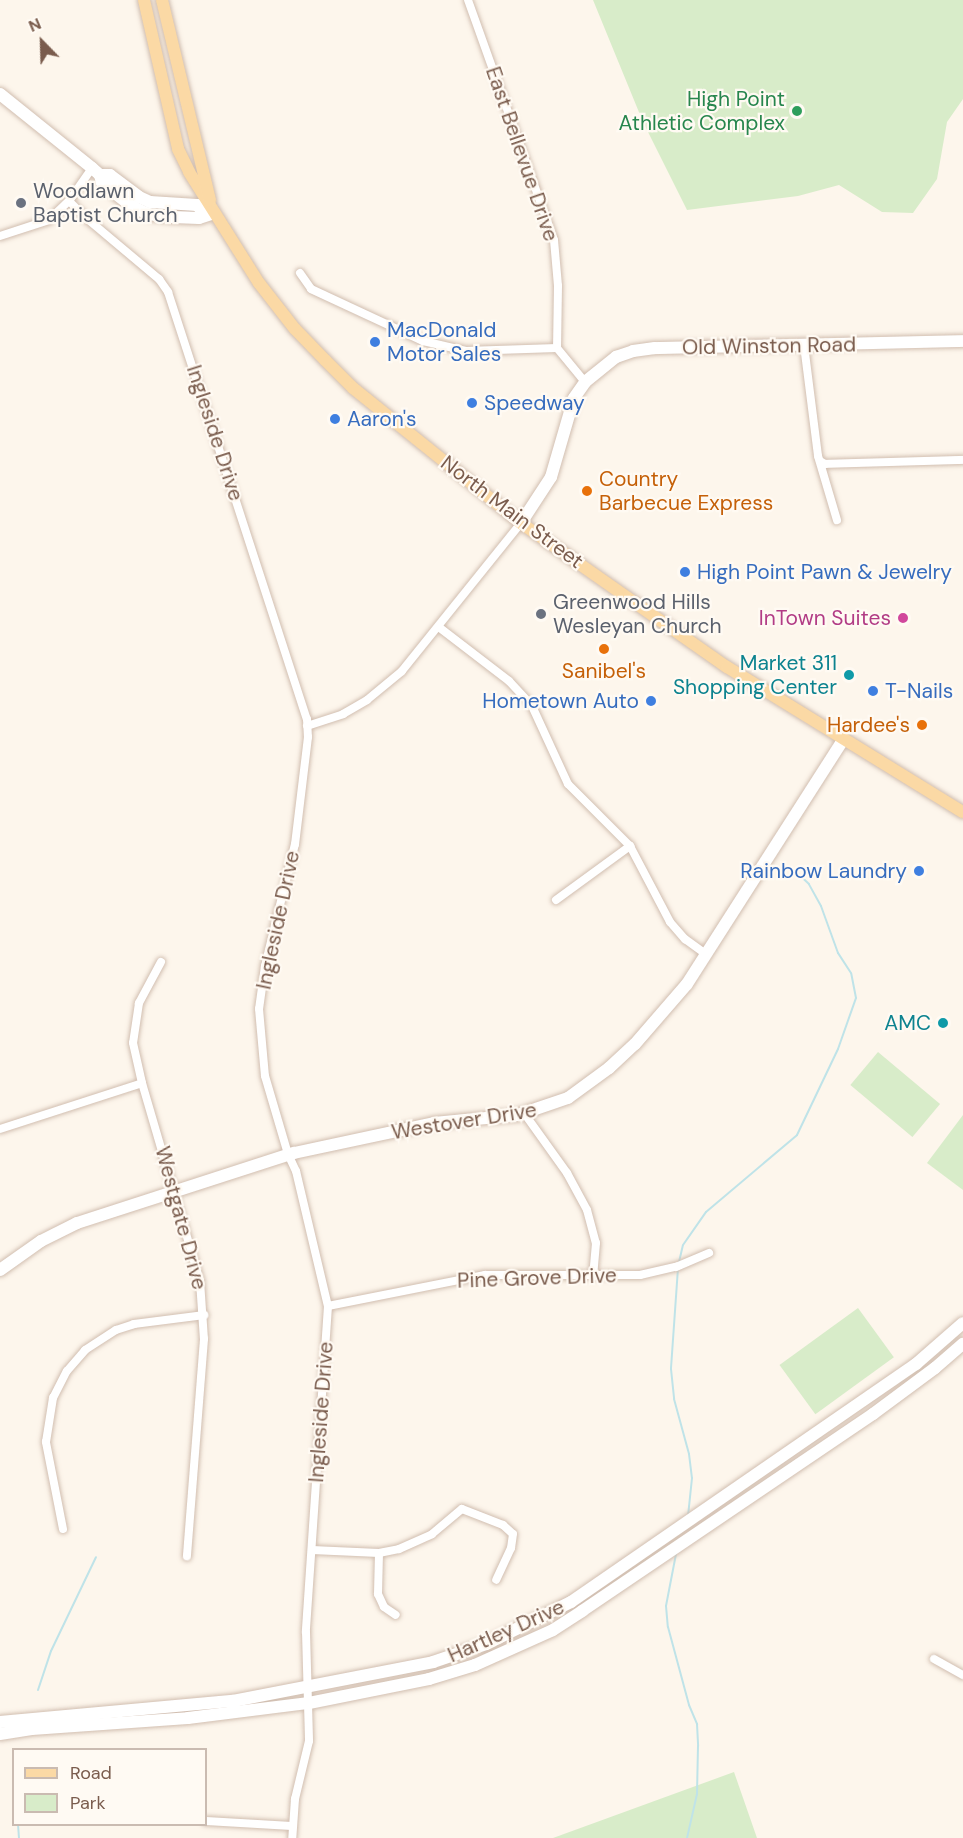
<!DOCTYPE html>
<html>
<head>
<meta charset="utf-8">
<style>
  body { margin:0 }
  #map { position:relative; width:963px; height:1838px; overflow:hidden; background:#fdf6ec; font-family:"DM Sans",sans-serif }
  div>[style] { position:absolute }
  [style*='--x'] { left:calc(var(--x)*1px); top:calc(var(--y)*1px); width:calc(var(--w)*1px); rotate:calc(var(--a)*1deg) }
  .green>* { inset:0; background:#d8ecc9; transform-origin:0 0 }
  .stream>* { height:2px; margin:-1px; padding:0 1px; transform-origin:1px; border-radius:1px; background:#bfe3e8 }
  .roads { filter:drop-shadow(0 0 2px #d1beb0) drop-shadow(0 0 2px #d1beb0) }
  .street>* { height:8px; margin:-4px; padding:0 4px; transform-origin:4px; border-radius:4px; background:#fff }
  .secondary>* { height:12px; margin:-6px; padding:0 6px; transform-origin:6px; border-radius:6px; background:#fff }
  .primary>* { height:12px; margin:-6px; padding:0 6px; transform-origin:6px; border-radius:6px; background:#fbd9a5 }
  .dots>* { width:16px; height:16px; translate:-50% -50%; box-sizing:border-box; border:3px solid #fffaf3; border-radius:50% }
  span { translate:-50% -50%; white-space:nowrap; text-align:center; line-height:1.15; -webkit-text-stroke:4.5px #fffaf3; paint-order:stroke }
  .leisure-label { font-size:21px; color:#27864d }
  .right { translate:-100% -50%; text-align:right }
  .street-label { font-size:21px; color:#7a5c4d }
  .worship-label { font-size:21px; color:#5b616d }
  .left { translate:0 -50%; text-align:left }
  .shop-label { font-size:21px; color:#366cbe }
  .food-label { font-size:21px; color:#c56008 }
  .hotel-label { font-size:21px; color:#b23c85 }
  .culture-label { font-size:21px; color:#0d838f }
  .legend { position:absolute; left:12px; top:1748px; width:195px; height:78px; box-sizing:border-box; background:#fffaf3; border:2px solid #cabbb1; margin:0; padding:8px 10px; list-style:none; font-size:18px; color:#7a5c4d }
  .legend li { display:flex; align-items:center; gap:12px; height:30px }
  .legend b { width:30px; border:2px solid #cabbb1 }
  .north { position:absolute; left:12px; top:12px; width:60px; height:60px; -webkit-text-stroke:4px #fffaf3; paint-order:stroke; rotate:337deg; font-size:16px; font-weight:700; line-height:24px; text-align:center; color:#7a5c4d }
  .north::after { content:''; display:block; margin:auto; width:21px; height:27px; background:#7a5c4d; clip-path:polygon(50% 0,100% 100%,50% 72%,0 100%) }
</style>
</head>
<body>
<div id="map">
  <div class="green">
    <i style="clip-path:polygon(593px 0,963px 0,963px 99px,947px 122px,937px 179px,913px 213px,882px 212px,839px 185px,798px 196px,687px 210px,643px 122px)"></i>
    <i style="left:878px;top:1052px;width:81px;height:43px;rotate:40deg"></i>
    <i style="clip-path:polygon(963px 1115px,963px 1190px,927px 1163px)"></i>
    <i style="left:858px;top:1308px;width:61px;height:97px;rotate:54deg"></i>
    <i style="clip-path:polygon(734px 1772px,757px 1838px,553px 1838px)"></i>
  </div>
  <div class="stream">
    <i style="--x:679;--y:1262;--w:17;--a:-77"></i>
    <i style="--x:683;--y:1245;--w:40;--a:-55.1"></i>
    <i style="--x:706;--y:1212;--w:119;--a:-40.2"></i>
    <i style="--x:797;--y:1135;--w:95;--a:-64.5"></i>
    <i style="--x:838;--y:1049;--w:54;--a:-70.6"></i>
    <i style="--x:856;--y:998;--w:25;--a:-101"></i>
    <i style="--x:851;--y:973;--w:24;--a:-123"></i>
    <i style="--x:838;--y:953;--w:50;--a:-109.9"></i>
    <i style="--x:821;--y:906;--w:25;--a:-119"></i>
    <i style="--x:809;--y:884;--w:26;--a:-137"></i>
    <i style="--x:678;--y:1268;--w:101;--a:94"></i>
    <i style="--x:671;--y:1369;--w:30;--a:84"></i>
    <i style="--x:674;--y:1399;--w:57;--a:74.7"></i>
    <i style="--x:689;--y:1454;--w:24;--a:83"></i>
    <i style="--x:692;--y:1478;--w:36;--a:96"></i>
    <i style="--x:676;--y:1554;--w:53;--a:100.9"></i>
    <i style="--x:666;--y:1606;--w:21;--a:85"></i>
    <i style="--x:668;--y:1627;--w:81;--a:74.9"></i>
    <i style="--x:689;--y:1705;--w:21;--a:67"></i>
    <i style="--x:697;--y:1724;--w:22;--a:87"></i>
    <i style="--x:698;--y:1746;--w:48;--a:91.2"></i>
    <i style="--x:697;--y:1794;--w:45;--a:102.8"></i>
    <i style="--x:38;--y:1690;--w:41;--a:-71.6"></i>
    <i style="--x:51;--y:1651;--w:104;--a:-64.4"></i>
    <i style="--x:18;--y:1824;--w:14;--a:86"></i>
  </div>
  <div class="roads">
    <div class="street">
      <i style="--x:468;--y:0;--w:255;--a:70.3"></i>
      <i style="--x:554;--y:240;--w:46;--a:85"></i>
      <i style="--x:558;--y:286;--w:62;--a:90.9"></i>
      <i style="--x:69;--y:201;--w:23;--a:45"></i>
      <i style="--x:85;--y:217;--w:97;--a:40"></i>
      <i style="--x:159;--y:279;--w:16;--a:55"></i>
      <i style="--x:168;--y:292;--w:449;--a:72"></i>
      <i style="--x:307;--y:719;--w:18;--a:87"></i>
      <i style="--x:308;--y:737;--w:108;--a:96.9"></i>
      <i style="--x:295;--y:844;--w:126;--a:103.8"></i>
      <i style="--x:265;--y:966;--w:43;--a:97.9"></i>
      <i style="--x:259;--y:1009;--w:67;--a:84.9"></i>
      <i style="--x:265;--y:1076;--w:81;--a:73.6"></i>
      <i style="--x:288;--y:1154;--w:19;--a:65"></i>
      <i style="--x:296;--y:1171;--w:139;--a:76.7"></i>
      <i style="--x:328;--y:1306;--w:327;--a:93.9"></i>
      <i style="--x:306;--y:1632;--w:109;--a:88.4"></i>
      <i style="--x:309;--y:1741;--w:60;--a:103.6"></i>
      <i style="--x:295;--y:1799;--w:39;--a:94"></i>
      <i style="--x:0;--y:236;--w:52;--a:-18.1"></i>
      <i style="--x:49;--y:220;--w:28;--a:-44"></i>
      <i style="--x:69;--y:201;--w:40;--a:-55.1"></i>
      <i style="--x:300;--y:273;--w:19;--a:55"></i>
      <i style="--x:311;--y:289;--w:123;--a:24.9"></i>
      <i style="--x:423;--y:341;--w:44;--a:13.1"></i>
      <i style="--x:466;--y:351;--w:91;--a:-1.9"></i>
      <i style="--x:557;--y:348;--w:44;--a:50.5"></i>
      <i style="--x:804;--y:345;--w:112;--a:82.8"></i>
      <i style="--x:818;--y:456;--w:67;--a:73.5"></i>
      <i style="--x:820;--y:461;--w:6;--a:31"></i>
      <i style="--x:825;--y:464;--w:138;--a:-1.7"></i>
      <i style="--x:440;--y:628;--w:87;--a:37.5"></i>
      <i style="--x:509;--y:681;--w:34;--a:47"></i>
      <i style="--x:532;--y:706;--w:86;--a:65.2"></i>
      <i style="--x:568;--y:784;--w:88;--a:45"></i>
      <i style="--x:630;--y:846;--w:86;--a:62.2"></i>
      <i style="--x:670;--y:922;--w:23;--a:49"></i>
      <i style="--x:685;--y:939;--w:26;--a:36"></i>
      <i style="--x:307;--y:726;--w:38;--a:-18"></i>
      <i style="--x:343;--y:714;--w:28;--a:-30"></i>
      <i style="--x:367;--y:700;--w:45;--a:-39.6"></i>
      <i style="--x:402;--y:671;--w:190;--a:-51.2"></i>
      <i style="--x:556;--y:900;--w:92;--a:-36.1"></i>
      <i style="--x:161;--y:962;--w:47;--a:118.2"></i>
      <i style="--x:139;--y:1003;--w:40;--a:98.5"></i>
      <i style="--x:133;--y:1043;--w:41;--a:77.3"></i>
      <i style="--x:142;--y:1083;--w:206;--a:73.7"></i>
      <i style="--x:200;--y:1281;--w:58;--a:86.1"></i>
      <i style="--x:204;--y:1339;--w:218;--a:94.5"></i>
      <i style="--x:524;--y:1113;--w:74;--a:54.4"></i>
      <i style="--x:567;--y:1173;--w:42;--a:61.6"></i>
      <i style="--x:587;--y:1210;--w:34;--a:75"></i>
      <i style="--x:596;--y:1243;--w:33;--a:95"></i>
      <i style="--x:0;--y:1129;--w:149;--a:-17.9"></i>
      <i style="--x:328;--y:1306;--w:160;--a:-11.2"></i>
      <i style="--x:485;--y:1275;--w:155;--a:0"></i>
      <i style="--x:640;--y:1275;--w:37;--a:-13"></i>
      <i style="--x:676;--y:1267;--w:36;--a:-23"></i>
      <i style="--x:63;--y:1529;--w:89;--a:-101.1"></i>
      <i style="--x:46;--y:1442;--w:45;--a:-81"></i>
      <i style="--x:53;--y:1398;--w:30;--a:-63"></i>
      <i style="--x:67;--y:1371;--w:28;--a:-49"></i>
      <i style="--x:85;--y:1350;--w:37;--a:-33"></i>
      <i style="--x:116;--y:1330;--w:19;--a:-18"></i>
      <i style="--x:134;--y:1324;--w:71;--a:-7.3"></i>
      <i style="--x:312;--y:1550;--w:67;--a:2.6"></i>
      <i style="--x:379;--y:1553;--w:20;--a:-11"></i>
      <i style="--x:399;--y:1549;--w:36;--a:-24"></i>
      <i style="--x:432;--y:1534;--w:39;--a:-40"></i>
      <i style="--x:462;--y:1509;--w:44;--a:21.3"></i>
      <i style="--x:503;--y:1525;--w:13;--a:42"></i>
      <i style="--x:513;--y:1534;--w:14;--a:98"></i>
      <i style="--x:511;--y:1548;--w:35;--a:115"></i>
      <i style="--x:379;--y:1553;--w:41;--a:91.4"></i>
      <i style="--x:378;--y:1594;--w:14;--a:65"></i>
      <i style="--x:384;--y:1607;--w:14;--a:34"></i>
      <i style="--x:934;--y:1659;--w:33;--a:29"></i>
      <i style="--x:206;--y:1821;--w:86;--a:3.3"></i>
    </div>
    <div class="secondary">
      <i style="--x:0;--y:94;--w:118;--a:38.8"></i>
      <i style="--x:92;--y:168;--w:11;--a:41"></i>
      <i style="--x:100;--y:175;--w:8;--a:76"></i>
      <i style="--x:102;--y:183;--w:39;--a:38"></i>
      <i style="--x:133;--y:207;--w:17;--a:25"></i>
      <i style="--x:148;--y:214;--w:25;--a:7"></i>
      <i style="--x:173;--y:217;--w:26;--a:2"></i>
      <i style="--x:199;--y:218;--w:16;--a:-18"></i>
      <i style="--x:100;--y:175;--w:10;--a:0"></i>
      <i style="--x:110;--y:175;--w:36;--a:37"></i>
      <i style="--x:139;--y:197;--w:12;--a:24"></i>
      <i style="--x:150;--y:202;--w:47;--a:3.7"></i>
      <i style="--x:197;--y:205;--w:12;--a:48"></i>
      <i style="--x:521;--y:523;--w:55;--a:-56.9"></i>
      <i style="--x:551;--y:477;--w:82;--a:-73.8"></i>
      <i style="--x:574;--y:398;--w:19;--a:-55"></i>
      <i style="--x:585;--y:382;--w:40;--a:-39"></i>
      <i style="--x:616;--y:357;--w:18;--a:-19"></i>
      <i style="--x:633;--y:351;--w:22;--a:-8"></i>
      <i style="--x:655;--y:348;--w:308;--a:-1.3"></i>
      <i style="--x:0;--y:1270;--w:50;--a:-35.3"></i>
      <i style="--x:41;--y:1241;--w:40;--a:-26.6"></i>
      <i style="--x:77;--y:1223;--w:228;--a:-17.9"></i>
      <i style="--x:294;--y:1153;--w:143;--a:-12.1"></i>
      <i style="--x:434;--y:1123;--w:84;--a:-5.4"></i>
      <i style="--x:518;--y:1115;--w:53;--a:-18.8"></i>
      <i style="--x:568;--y:1098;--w:51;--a:-36.2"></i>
      <i style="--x:609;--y:1068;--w:35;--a:-43"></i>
      <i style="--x:635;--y:1044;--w:79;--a:-49.1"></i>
      <i style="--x:687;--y:984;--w:290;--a:-57.4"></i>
      <i style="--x:0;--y:1722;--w:234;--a:-5.2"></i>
      <i style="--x:233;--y:1701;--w:204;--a:-11"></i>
      <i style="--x:433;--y:1662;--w:56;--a:-18.8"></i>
      <i style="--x:486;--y:1644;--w:95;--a:-26.3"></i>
      <i style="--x:571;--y:1602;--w:419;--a:-34.6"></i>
      <i style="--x:916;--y:1364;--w:62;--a:-41.1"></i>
      <i style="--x:0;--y:1734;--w:32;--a:-9"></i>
      <i style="--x:32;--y:1729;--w:156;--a:-4"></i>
      <i style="--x:188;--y:1718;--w:122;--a:-7.1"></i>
      <i style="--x:309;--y:1703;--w:122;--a:-11.3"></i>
      <i style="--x:429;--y:1679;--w:48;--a:-16.9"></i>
      <i style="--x:475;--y:1665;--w:85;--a:-24.2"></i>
      <i style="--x:553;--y:1630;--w:35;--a:-33"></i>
      <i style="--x:582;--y:1611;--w:351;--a:-34.1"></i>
      <i style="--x:873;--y:1414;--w:77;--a:-36.6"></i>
      <i style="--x:935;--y:1368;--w:37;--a:-41"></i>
    </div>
    <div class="primary">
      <i style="--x:144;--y:0;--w:153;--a:77.1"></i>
      <i style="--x:178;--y:149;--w:25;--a:64"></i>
      <i style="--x:189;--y:172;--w:131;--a:57.8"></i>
      <i style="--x:259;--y:283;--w:58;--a:52"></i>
      <i style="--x:295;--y:329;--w:43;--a:45.9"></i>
      <i style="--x:325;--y:360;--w:40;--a:45"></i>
      <i style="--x:353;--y:388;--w:216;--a:38.8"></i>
      <i style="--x:521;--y:523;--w:251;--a:35"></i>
      <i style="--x:727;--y:667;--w:277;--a:31.6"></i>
      <i style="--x:162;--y:0;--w:206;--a:76.5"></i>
    </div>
  </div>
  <div class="dots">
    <i style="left:797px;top:111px;background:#2e9e5b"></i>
    <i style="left:21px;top:203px;background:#6b7280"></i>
    <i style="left:375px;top:342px;background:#3f7fe0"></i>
    <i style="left:472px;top:403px;background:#3f7fe0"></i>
    <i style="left:335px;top:419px;background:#3f7fe0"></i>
    <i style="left:587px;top:491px;background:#e8710a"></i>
    <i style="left:685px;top:572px;background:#3f7fe0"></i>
    <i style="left:541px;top:614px;background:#6b7280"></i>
    <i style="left:903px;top:618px;background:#d1479c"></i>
    <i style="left:604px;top:649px;background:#e8710a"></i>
    <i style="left:849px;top:675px;background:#0f9aa8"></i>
    <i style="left:873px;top:691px;background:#3f7fe0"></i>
    <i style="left:651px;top:701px;background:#3f7fe0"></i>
    <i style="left:922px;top:725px;background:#e8710a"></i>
    <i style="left:919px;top:871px;background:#3f7fe0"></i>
    <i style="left:943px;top:1023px;background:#0f9aa8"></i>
  </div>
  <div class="leisure-label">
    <span class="right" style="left:785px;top:111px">High Point<br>Athletic Complex</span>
  </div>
  <div class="street-label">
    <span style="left:522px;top:154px;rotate:71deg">East Bellevue Drive</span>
    <span style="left:769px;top:346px;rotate:-1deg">Old Winston Road</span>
    <span style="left:215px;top:433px;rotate:72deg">Ingleside Drive</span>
    <span style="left:512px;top:512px;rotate:37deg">North Main Street</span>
    <span style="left:278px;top:920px;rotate:-78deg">Ingleside Drive</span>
    <span style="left:464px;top:1121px;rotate:-9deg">Westover Drive</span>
    <span style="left:181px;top:1218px;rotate:75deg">Westgate Drive</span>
    <span style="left:537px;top:1278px;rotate:-2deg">Pine Grove Drive</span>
    <span style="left:321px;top:1412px;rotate:-86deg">Ingleside Drive</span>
    <span style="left:506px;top:1631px;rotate:-24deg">Hartley Drive</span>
  </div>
  <div class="worship-label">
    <span class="left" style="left:33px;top:203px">Woodlawn<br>Baptist Church</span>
    <span class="left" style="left:553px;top:614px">Greenwood Hills<br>Wesleyan Church</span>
  </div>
  <div class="shop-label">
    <span class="left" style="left:387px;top:342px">MacDonald<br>Motor Sales</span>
    <span class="left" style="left:484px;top:403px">Speedway</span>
    <span class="left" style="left:347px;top:419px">Aaron's</span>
    <span class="left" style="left:697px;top:572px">High Point Pawn &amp; Jewelry</span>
    <span class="left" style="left:885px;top:691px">T-Nails</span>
    <span class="right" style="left:639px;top:701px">Hometown Auto</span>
    <span class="right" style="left:907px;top:871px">Rainbow Laundry</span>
  </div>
  <div class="food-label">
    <span class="left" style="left:599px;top:491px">Country<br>Barbecue Express</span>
    <span style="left:604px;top:671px">Sanibel's</span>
    <span class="right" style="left:910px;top:725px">Hardee's</span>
  </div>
  <div class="hotel-label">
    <span class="right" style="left:891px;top:618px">InTown Suites</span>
  </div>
  <div class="culture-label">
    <span class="right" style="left:837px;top:675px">Market 311<br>Shopping Center</span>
    <span class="right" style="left:931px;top:1023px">AMC</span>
  </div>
  <ul class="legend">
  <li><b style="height:8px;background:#fbd9a5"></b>Road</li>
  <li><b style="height:16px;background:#d8ecc9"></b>Park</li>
  </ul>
  <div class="north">N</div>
</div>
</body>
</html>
